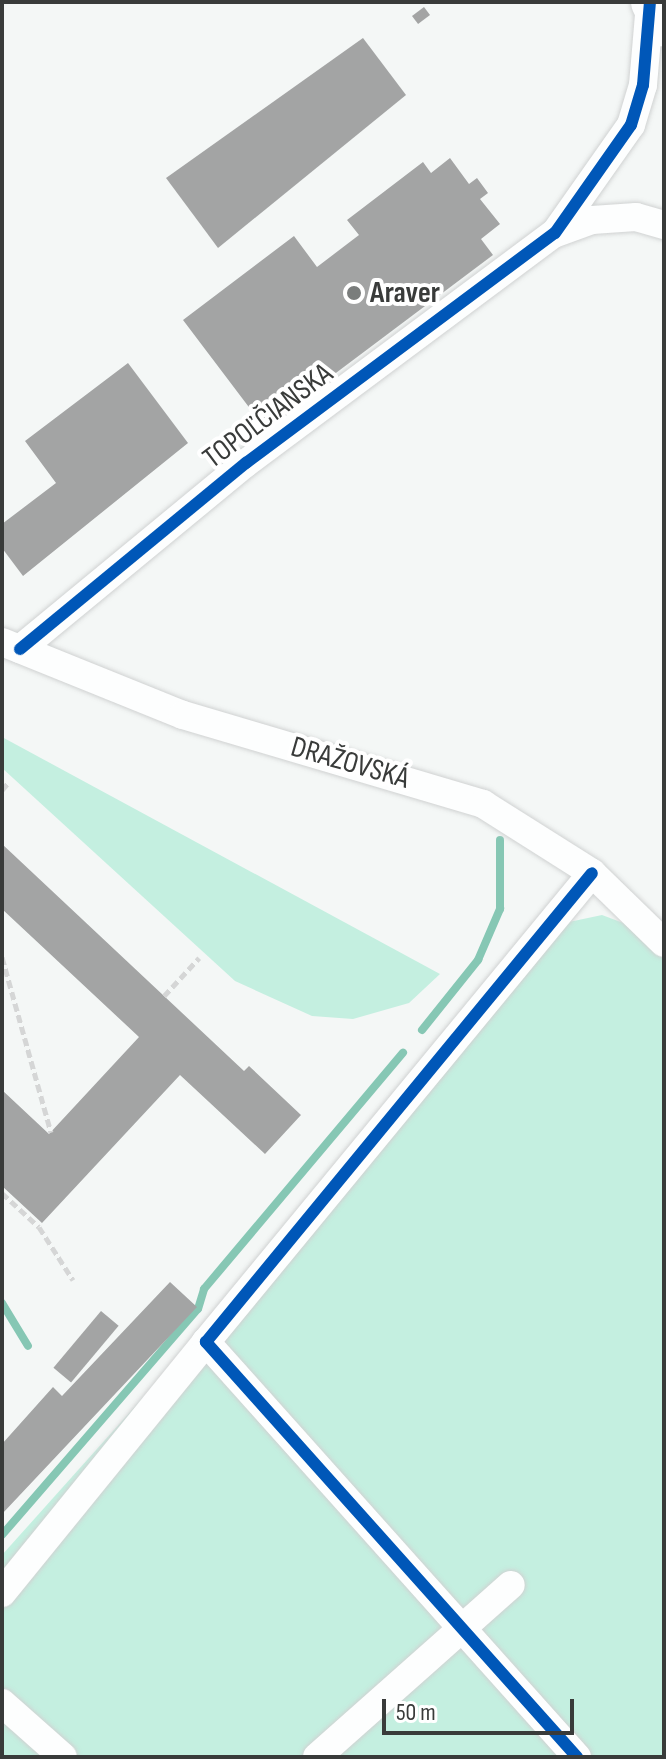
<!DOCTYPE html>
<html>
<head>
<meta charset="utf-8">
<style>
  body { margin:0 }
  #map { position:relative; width:666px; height:1759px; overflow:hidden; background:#f4f7f6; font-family:"Sofia Sans Condensed",sans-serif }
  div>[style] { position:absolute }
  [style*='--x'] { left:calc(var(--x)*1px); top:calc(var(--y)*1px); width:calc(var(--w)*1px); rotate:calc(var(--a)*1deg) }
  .green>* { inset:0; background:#c4efe0 }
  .stream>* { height:8px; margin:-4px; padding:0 4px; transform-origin:4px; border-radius:4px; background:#86c7b4 }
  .building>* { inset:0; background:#a3a4a4; transform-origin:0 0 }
  .path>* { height:5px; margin-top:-2.5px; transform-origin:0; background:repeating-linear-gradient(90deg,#d5d6d6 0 8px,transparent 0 12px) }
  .roads { filter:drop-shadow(0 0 2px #d0d2d2) drop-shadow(0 0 2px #d0d2d2) }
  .minor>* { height:28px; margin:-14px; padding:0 14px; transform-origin:14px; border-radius:14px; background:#fdfefe }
  .primary>* { height:44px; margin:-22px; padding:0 22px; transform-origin:22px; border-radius:22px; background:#fdfefe }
  .cycleway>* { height:12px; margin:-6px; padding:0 6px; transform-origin:6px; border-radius:6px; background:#0057b8 }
  .dots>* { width:22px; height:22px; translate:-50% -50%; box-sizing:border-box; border:4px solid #fff; border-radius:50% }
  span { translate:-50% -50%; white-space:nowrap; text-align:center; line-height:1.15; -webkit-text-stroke:8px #fff; paint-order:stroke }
  .poi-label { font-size:30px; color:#393b3a; font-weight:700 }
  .left { translate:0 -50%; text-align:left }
  .street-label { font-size:30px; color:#393b3a }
  .frame { position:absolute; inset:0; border:4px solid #393b3a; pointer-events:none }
  .scale { position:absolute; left:382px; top:1699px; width:192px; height:36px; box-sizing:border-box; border:4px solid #393b3a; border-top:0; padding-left:10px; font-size:24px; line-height:28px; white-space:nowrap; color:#393b3a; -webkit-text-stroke:6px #fff; paint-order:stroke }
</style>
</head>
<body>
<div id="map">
  <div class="green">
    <i style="clip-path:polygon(2px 737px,440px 974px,409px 1003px,353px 1019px,312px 1016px,235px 981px,2px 768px)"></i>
    <i style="clip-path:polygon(602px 915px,634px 927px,664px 959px,664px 1757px,2px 1757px,2px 1555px,569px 922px)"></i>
  </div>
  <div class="stream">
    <i style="--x:422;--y:1030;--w:90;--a:-51.3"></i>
    <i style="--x:478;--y:960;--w:56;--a:-66.7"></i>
    <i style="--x:500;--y:909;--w:69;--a:-90"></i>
    <i style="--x:2;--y:1303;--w:50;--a:58.8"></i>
    <i style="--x:2;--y:1535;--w:299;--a:-49.1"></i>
    <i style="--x:198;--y:1309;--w:21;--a:-73"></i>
    <i style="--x:204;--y:1289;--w:309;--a:-49.9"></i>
  </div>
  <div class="building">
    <i style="left:424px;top:7px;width:10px;height:15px;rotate:53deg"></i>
    <i style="clip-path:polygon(363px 38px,406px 95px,218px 248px,166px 178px)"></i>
    <i style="clip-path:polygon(450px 158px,469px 184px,477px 178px,488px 193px,480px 199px,500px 224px,481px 239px,493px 255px,264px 427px,183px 320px,294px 236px,317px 267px,359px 235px,347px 220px,423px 162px,431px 173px)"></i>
    <i style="clip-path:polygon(128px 363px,188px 443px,23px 576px,2px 548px,2px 524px,56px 483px,25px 441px)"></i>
    <i style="clip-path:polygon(2px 844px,244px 1071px,249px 1066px,301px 1115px,265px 1154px,180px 1075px,42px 1223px,2px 1186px,2px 1090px,49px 1134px,139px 1037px,2px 909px)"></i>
    <i style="clip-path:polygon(170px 1282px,197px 1307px,2px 1514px,2px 1444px,53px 1387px,62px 1396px)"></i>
    <i style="left:101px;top:1311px;width:23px;height:74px;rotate:40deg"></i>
  </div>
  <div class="path">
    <i style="--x:2;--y:790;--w:9;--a:-49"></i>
    <i style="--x:2;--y:957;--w:182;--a:74.4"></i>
    <i style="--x:164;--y:996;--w:52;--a:-47.4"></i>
    <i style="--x:2;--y:1193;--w:50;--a:42.6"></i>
    <i style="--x:39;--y:1227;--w:63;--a:57.3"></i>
  </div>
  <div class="roads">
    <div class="minor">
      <i style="--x:556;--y:233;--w:38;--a:-20"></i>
      <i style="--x:592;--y:220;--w:44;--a:-3.9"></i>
      <i style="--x:636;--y:217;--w:29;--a:16"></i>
      <i style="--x:2;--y:642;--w:195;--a:22"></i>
      <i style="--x:183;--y:715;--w:313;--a:16.5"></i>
      <i style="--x:483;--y:804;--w:129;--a:32.3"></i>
      <i style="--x:592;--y:873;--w:100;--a:44.2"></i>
      <i style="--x:20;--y:649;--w:293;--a:-39.5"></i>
      <i style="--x:246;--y:463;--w:385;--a:-36.7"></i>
      <i style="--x:555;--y:233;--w:132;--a:-54.9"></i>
      <i style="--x:631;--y:125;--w:42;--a:-73.3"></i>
      <i style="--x:643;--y:85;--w:82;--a:-85.1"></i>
      <i style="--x:2;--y:1593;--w:323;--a:-50.9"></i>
      <i style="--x:2;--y:1703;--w:81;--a:41.5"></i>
      <i style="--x:317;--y:1757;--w:259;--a:-41.6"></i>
      <i style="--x:577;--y:1757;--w:557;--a:-131.8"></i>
      <i style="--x:206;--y:1342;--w:607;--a:-50.54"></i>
    </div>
    <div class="primary">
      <i style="--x:653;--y:2;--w:25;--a:64"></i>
    </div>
  </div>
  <div class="cycleway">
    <i style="--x:20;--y:649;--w:293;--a:-39.5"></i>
    <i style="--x:246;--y:463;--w:385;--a:-36.7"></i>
    <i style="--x:555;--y:233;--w:132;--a:-54.9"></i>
    <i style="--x:631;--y:125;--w:42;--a:-73.3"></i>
    <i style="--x:643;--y:85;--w:83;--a:-85.2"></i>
    <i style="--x:577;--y:1757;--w:557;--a:-131.8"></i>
    <i style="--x:206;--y:1342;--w:607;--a:-50.54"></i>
  </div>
  <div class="dots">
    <i style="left:354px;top:293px;background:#7a7d7c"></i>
  </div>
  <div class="poi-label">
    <span class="left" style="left:370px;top:293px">Araver</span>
  </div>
  <div class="street-label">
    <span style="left:268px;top:416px;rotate:-37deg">TOPOĽČIANSKA</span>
    <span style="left:350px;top:763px;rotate:16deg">DRAŽOVSKÁ</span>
  </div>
  <div class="frame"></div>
  <div class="scale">50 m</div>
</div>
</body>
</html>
